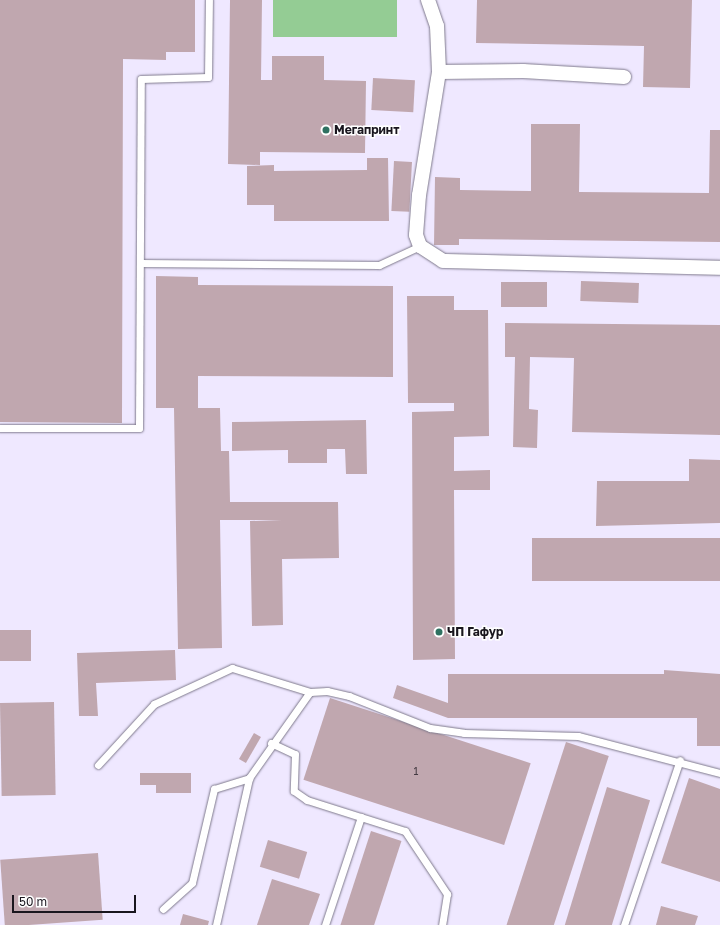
<!DOCTYPE html>
<html>
<head>
<meta charset="utf-8">
<style>
  body { margin:0 }
  #map { position:relative; width:720px; height:925px; overflow:hidden; background:#efe8ff; font-family:"Golos Text",sans-serif }
  div>[style] { position:absolute }
  [style*='--x'] { left:calc(var(--x)*1px); top:calc(var(--y)*1px); width:calc(var(--w)*1px); rotate:calc(var(--a)*1deg) }
  .green>* { inset:0; background:#94cc94; transform-origin:0 0 }
  .building>* { inset:0; background:#c0a7af; transform-origin:0 0 }
  .roads { filter:drop-shadow(0 0 1px #7e798c) drop-shadow(0 0 1px #7e798c) }
  .service>* { height:7px; margin:-3.5px; padding:0 3.5px; transform-origin:3.5px; border-radius:3.5px; background:#fff }
  .minor>* { height:14px; margin:-7px; padding:0 7px; transform-origin:7px; border-radius:7px; background:#fff }
  .dots>* { width:11px; height:11px; translate:-50% -50%; box-sizing:border-box; border:2px solid #fff; border-radius:50% }
  span { translate:-50% -50%; white-space:nowrap; text-align:center; line-height:1.15; -webkit-text-stroke:3px #fff; paint-order:stroke }
  .number-label { font-size:10px; color:#433a42 }
  .number-label span { -webkit-text-stroke-width:0 }
  .poi-label { font-size:12px; color:#19161e; font-weight:700 }
  .left { translate:0 -50%; text-align:left }
  .scale { position:absolute; left:12px; top:895px; width:124px; height:18px; box-sizing:border-box; border:2px solid #19161e; border-top:0; padding-left:5px; font-size:12px; line-height:14px; white-space:nowrap; color:#19161e; -webkit-text-stroke:3px #fff; paint-order:stroke }
</style>
</head>
<body>
<div id="map">
  <div class="green">
    <i style="left:273px;top:0;width:124px;height:37px"></i>
  </div>
  <div class="building">
    <i style="clip-path:polygon(0 0,195px 0,195px 52px,166px 52px,166px 60px,123px 59px,122px 423px,0 422px)"></i>
    <i style="clip-path:polygon(230px 0,262px 0,261px 80px,272px 80px,272px 56px,324px 56px,324px 80px,366px 81px,365px 153px,260px 152px,260px 165px,228px 164px)"></i>
    <i style="clip-path:polygon(477px 0,692px 0,690px 88px,643px 87px,644px 46px,476px 43px)"></i>
    <i style="left:373px;top:78px;width:42px;height:32px;rotate:3deg"></i>
    <i style="clip-path:polygon(531px 124px,580px 124px,579px 192px,709px 193px,710px 130px,720px 130px,720px 242px,459px 239px,459px 245px,434px 245px,435px 177px,460px 178px,460px 190px,531px 191px)"></i>
    <i style="clip-path:polygon(367px 158px,388px 158px,389px 221px,274px 221px,274px 205px,247px 205px,247px 166px,274px 165px,274px 171px,367px 170px)"></i>
    <i style="left:394px;top:161px;width:18px;height:50px;rotate:3deg"></i>
    <i style="clip-path:polygon(156px 276px,198px 277px,198px 285px,393px 286px,393px 377px,198px 376px,198px 408px,220px 408px,221px 451px,229px 451px,230px 502px,338px 502px,339px 558px,282px 559px,283px 625px,252px 626px,250px 521px,282px 520px,220px 520px,222px 648px,178px 649px,174px 408px,156px 408px)"></i>
    <i style="left:581px;top:281px;width:58px;height:20px;rotate:2deg"></i>
    <i style="left:501px;top:282px;width:46px;height:25px"></i>
    <i style="clip-path:polygon(407px 296px,454px 296px,454px 310px,488px 310px,489px 436px,454px 437px,454px 471px,490px 470px,490px 490px,454px 490px,455px 659px,413px 660px,412px 412px,454px 411px,454px 403px,408px 403px)"></i>
    <i style="clip-path:polygon(505px 323px,720px 325px,720px 435px,572px 432px,574px 358px,530px 357px,529px 409px,538px 410px,537px 448px,513px 447px,515px 357px,505px 357px)"></i>
    <i style="clip-path:polygon(366px 420px,367px 474px,346px 474px,345px 449px,327px 449px,327px 463px,288px 463px,288px 450px,232px 451px,232px 422px)"></i>
    <i style="clip-path:polygon(689px 459px,720px 460px,720px 523px,596px 526px,597px 481px,689px 481px)"></i>
    <i style="left:532px;top:538px;width:188px;height:43px"></i>
    <i style="left:0;top:630px;width:31px;height:31px"></i>
    <i style="clip-path:polygon(175px 650px,176px 680px,96px 683px,98px 716px,79px 716px,77px 653px)"></i>
    <i style="clip-path:polygon(664px 670px,720px 674px,720px 746px,697px 746px,697px 718px,448px 718px,393px 698px,397px 685px,448px 703px,448px 674px,664px 674px)"></i>
    <i style="left:330px;top:698px;width:211px;height:86px;rotate:18deg"></i>
    <i style="left:54px;top:702px;width:93px;height:54px;rotate:89deg"></i>
    <i style="left:254px;top:733px;width:8px;height:30px;rotate:30deg"></i>
    <i style="left:566px;top:742px;width:45px;height:193px;rotate:18deg"></i>
    <i style="clip-path:polygon(140px 773px,191px 773px,191px 793px,156px 793px,156px 785px,140px 785px)"></i>
    <i style="clip-path:polygon(689px 778px,720px 789px,720px 882px,661px 863px)"></i>
    <i style="left:607px;top:787px;width:45px;height:145px;rotate:17deg"></i>
    <i style="left:371px;top:831px;width:32px;height:99px;rotate:18deg"></i>
    <i style="left:268px;top:840px;width:41px;height:28px;rotate:17deg"></i>
    <i style="left:98px;top:853px;width:67px;height:98px;rotate:86deg"></i>
    <i style="clip-path:polygon(272px 879px,320px 894px,309px 925px,257px 925px)"></i>
    <i style="clip-path:polygon(661px 906px,698px 916px,695px 925px,656px 925px)"></i>
    <i style="clip-path:polygon(183px 914px,209px 921px,208px 925px,180px 925px)"></i>
  </div>
  <div class="roads">
    <div class="service">
      <i style="--x:140;--y:263;--w:239;--a:0.5"></i>
      <i style="--x:379;--y:265;--w:45;--a:-24.9"></i>
      <i style="--x:0;--y:428;--w:139;--a:0"></i>
      <i style="--x:139;--y:428;--w:349;--a:-89.7"></i>
      <i style="--x:141;--y:79;--w:67;--a:-1.7"></i>
      <i style="--x:208;--y:77;--w:77;--a:-89.3"></i>
      <i style="--x:271;--y:743;--w:26;--a:25"></i>
      <i style="--x:295;--y:754;--w:37;--a:92"></i>
      <i style="--x:294;--y:791;--w:16;--a:35"></i>
      <i style="--x:307;--y:800;--w:103;--a:17.6"></i>
      <i style="--x:405;--y:831;--w:76;--a:56.3"></i>
      <i style="--x:447;--y:894;--w:31;--a:99"></i>
      <i style="--x:98;--y:765;--w:83;--a:-47.4"></i>
      <i style="--x:154;--y:704;--w:86;--a:-24.8"></i>
      <i style="--x:232;--y:668;--w:82;--a:17.1"></i>
      <i style="--x:163;--y:909;--w:39;--a:-42"></i>
      <i style="--x:192;--y:883;--w:97;--a:-76.8"></i>
      <i style="--x:214;--y:789;--w:37;--a:-17"></i>
      <i style="--x:216;--y:925;--w:151;--a:-77.3"></i>
      <i style="--x:249;--y:778;--w:105;--a:-54.7"></i>
      <i style="--x:310;--y:692;--w:17;--a:-3"></i>
      <i style="--x:327;--y:691;--w:23;--a:13"></i>
      <i style="--x:349;--y:696;--w:87;--a:21.6"></i>
      <i style="--x:430;--y:728;--w:34;--a:8"></i>
      <i style="--x:464;--y:733;--w:114;--a:1.5"></i>
      <i style="--x:578;--y:736;--w:147;--a:14.6"></i>
      <i style="--x:325;--y:925;--w:114;--a:-71.6"></i>
      <i style="--x:624;--y:925;--w:174;--a:-71.3"></i>
    </div>
    <div class="minor">
      <i style="--x:428;--y:0;--w:28;--a:71"></i>
      <i style="--x:437;--y:26;--w:46;--a:87.5"></i>
      <i style="--x:624;--y:77;--w:101;--a:-176.6"></i>
      <i style="--x:523;--y:71;--w:84;--a:179.3"></i>
      <i style="--x:439;--y:72;--w:125;--a:99.2"></i>
      <i style="--x:419;--y:195;--w:40;--a:94.3"></i>
      <i style="--x:416;--y:235;--w:12;--a:70"></i>
      <i style="--x:420;--y:246;--w:27;--a:33"></i>
      <i style="--x:443;--y:261;--w:277;--a:1.4"></i>
    </div>
  </div>
  <div class="dots">
    <i style="left:326px;top:130px;background:#2e7161"></i>
    <i style="left:439px;top:632px;background:#2e7161"></i>
  </div>
  <div class="number-label">
    <span style="left:416px;top:772px">1</span>
  </div>
  <div class="poi-label">
    <span class="left" style="left:334px;top:130px">Мегапринт</span>
    <span class="left" style="left:447px;top:632px">ЧП Гафур</span>
  </div>
  <div class="scale">50 m</div>
</div>
</body>
</html>
